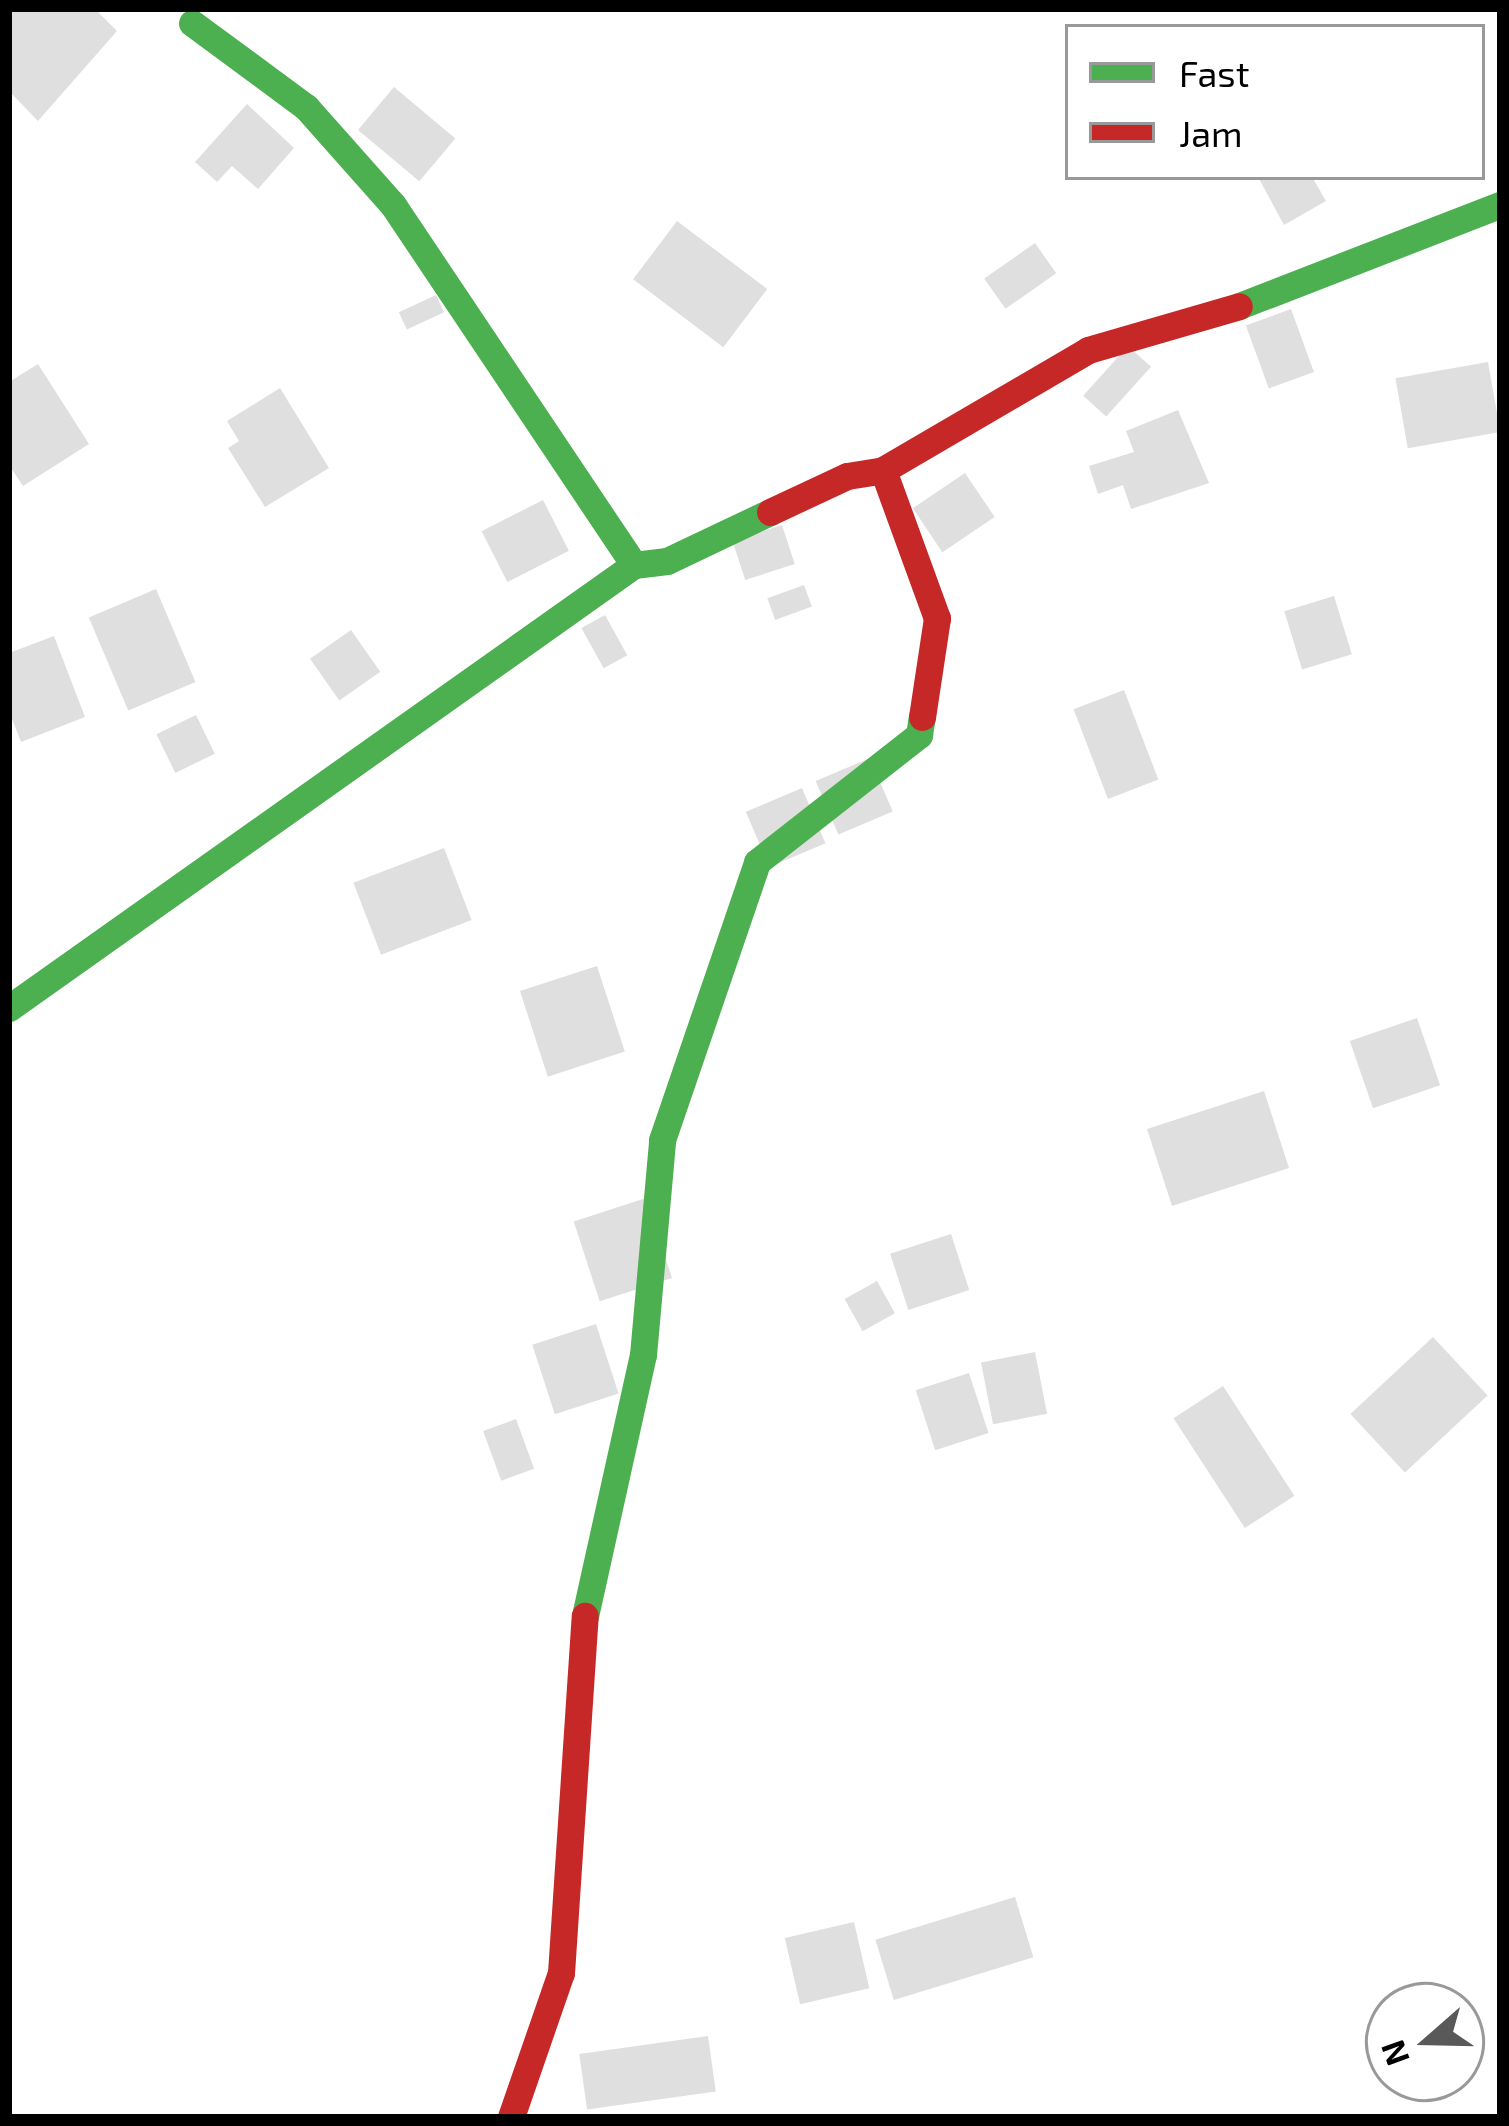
<!DOCTYPE html>
<html>
<head>
<meta charset="utf-8">
<style>
  body { margin:0 }
  #map { position:relative; width:1509px; height:2126px; overflow:hidden; background:#fff; font-family:"Exo 2",sans-serif }
  div>[style] { position:absolute }
  [style*='--x'] { left:calc(var(--x)*1px); top:calc(var(--y)*1px); width:calc(var(--w)*1px); rotate:calc(var(--a)*1deg) }
  .building>* { inset:0; background:#dfdfdf; transform-origin:0 0 }
  .fast>* { height:27px; margin:-13.5px; padding:0 13.5px; transform-origin:13.5px; border-radius:13.5px; background:#4caf50 }
  .jam>* { height:27px; margin:-13.5px; padding:0 13.5px; transform-origin:13.5px; border-radius:13.5px; background:#c62828 }
  span { translate:-50% -50%; white-space:nowrap; text-align:center; line-height:1.15; -webkit-text-stroke:9px #fff; paint-order:stroke }
  .frame { position:absolute; inset:0; border:12px solid #000; pointer-events:none }
  .legend { position:absolute; left:1065px; top:24px; width:420px; height:156px; box-sizing:border-box; background:#fff; border:3px solid #999; margin:0; padding:15px 21px; list-style:none; font-size:36px; color:#000 }
  .legend li { display:flex; align-items:center; gap:24px; height:60px }
  .legend b { width:60px; border:3px solid #999 }
  .north { position:absolute; left:1365px; top:1982px; width:120px; height:120px; box-sizing:border-box; background:#fff; border:3px solid #999; border-radius:50%; rotate:250deg; font-size:33px; font-weight:700; line-height:48px; text-align:center; color:#000 }
  .north::after { content:''; display:block; margin:auto; width:42px; height:54px; background:#595959; clip-path:polygon(50% 0,100% 100%,50% 72%,0 100%) }
</style>
</head>
<body>
<div id="map">
  <div class="building">
    <i style="clip-path:polygon(9px 9px,95px 9px,117px 31px,38px 121px,9px 91px)"></i>
    <i style="left:394px;top:87px;width:80px;height:56px;rotate:40deg"></i>
    <i style="clip-path:polygon(247px 104px,294px 148px,258px 189px,232px 166px,217px 182px,195px 162px)"></i>
    <i style="clip-path:polygon(1258px 177px,1312px 177px,1326px 201px,1284px 225px)"></i>
    <i style="left:677px;top:221px;width:113px;height:73px;rotate:37deg"></i>
    <i style="left:1035px;top:243px;width:37px;height:62px;rotate:55deg"></i>
    <i style="left:436px;top:295px;width:19px;height:41px;rotate:65deg"></i>
    <i style="left:1291px;top:309px;width:67px;height:48px;rotate:70deg"></i>
    <i style="left:1128px;top:346px;width:31px;height:67px;rotate:42deg"></i>
    <i style="left:1488px;top:362px;width:71px;height:94px;rotate:80deg"></i>
    <i style="clip-path:polygon(38px 364px,89px 444px,23px 486px,9px 465px,9px 382px)"></i>
    <i style="clip-path:polygon(280px 388px,329px 468px,265px 507px,228px 448px,239px 441px,227px 421px)"></i>
    <i style="clip-path:polygon(1178px 410px,1209px 483px,1131px 509px,1123px 485px,1098px 494px,1089px 466px,1134px 452px,1126px 431px)"></i>
    <i style="left:965px;top:473px;width:53px;height:63px;rotate:56deg"></i>
    <i style="left:543px;top:500px;width:57px;height:69px;rotate:63deg"></i>
    <i style="left:782px;top:525px;width:41px;height:52px;rotate:72deg"></i>
    <i style="left:804px;top:585px;width:23px;height:39px;rotate:70deg"></i>
    <i style="left:156px;top:589px;width:101px;height:73px;rotate:67deg"></i>
    <i style="left:1334px;top:596px;width:61px;height:52px;rotate:73deg"></i>
    <i style="left:605px;top:615px;width:46px;height:27px;rotate:61deg"></i>
    <i style="left:351px;top:630px;width:51px;height:50px;rotate:55deg"></i>
    <i style="clip-path:polygon(54px 636px,85px 717px,21px 742px,9px 711px,9px 653px)"></i>
    <i style="left:1124px;top:690px;width:96px;height:54px;rotate:69deg"></i>
    <i style="left:196px;top:715px;width:43px;height:44px;rotate:64deg"></i>
    <i style="left:870px;top:758px;width:58px;height:59px;rotate:67deg"></i>
    <i style="left:802px;top:788px;width:60px;height:61px;rotate:67deg"></i>
    <i style="left:444px;top:848px;width:77px;height:97px;rotate:69deg"></i>
    <i style="left:597px;top:966px;width:90px;height:81px;rotate:72deg"></i>
    <i style="left:1417px;top:1018px;width:71px;height:71px;rotate:71deg"></i>
    <i style="left:1264px;top:1091px;width:81px;height:123px;rotate:72deg"></i>
    <i style="left:646px;top:1198px;width:84px;height:76px;rotate:72deg"></i>
    <i style="left:951px;top:1234px;width:59px;height:64px;rotate:72deg"></i>
    <i style="left:877px;top:1281px;width:37px;height:37px;rotate:61deg"></i>
    <i style="left:596px;top:1324px;width:73px;height:67px;rotate:72deg"></i>
    <i style="left:1433px;top:1337px;width:80px;height:113px;rotate:47deg"></i>
    <i style="left:1035px;top:1352px;width:63px;height:55px;rotate:79deg"></i>
    <i style="left:969px;top:1373px;width:63px;height:56px;rotate:72deg"></i>
    <i style="left:1223px;top:1386px;width:131px;height:59px;rotate:57deg"></i>
    <i style="left:516px;top:1419px;width:53px;height:35px;rotate:70deg"></i>
    <i style="left:1015px;top:1897px;width:63px;height:146px;rotate:73deg"></i>
    <i style="left:854px;top:1922px;width:68px;height:71px;rotate:77deg"></i>
    <i style="left:708px;top:2036px;width:56px;height:130px;rotate:82deg"></i>
  </div>
  <div class="fast">
    <i style="--x:192;--y:23;--w:142;--a:36.4"></i>
    <i style="--x:306;--y:107;--w:131;--a:48.4"></i>
    <i style="--x:393;--y:205;--w:433;--a:56.2"></i>
    <i style="--x:1239;--y:306;--w:280;--a:-21.2"></i>
    <i style="--x:9;--y:1008;--w:766;--a:-35.33"></i>
    <i style="--x:634;--y:565;--w:33;--a:-7"></i>
    <i style="--x:667;--y:561;--w:114;--a:-25.4"></i>
    <i style="--x:585;--y:1616;--w:267;--a:-77.5"></i>
    <i style="--x:643;--y:1355;--w:216;--a:-84.9"></i>
    <i style="--x:662;--y:1140;--w:294;--a:-71.1"></i>
    <i style="--x:757;--y:862;--w:206;--a:-38.1"></i>
    <i style="--x:919;--y:735;--w:18;--a:-81"></i>
  </div>
  <div class="jam">
    <i style="--x:883;--y:470;--w:158;--a:70"></i>
    <i style="--x:937;--y:618;--w:100;--a:98.6"></i>
    <i style="--x:770;--y:512;--w:85;--a:-25.1"></i>
    <i style="--x:847;--y:476;--w:36;--a:-9"></i>
    <i style="--x:883;--y:470;--w:238;--a:-30.3"></i>
    <i style="--x:1088;--y:350;--w:157;--a:-16.2"></i>
    <i style="--x:511;--y:2117;--w:152;--a:-70.9"></i>
    <i style="--x:561;--y:1973;--w:358;--a:-86.2"></i>
  </div>
  <div class="frame"></div>
  <ul class="legend">
  <li><b style="height:15px;background:#4caf50"></b>Fast</li>
  <li><b style="height:15px;background:#c62828"></b>Jam</li>
  </ul>
  <div class="north">N</div>
</div>
</body>
</html>
